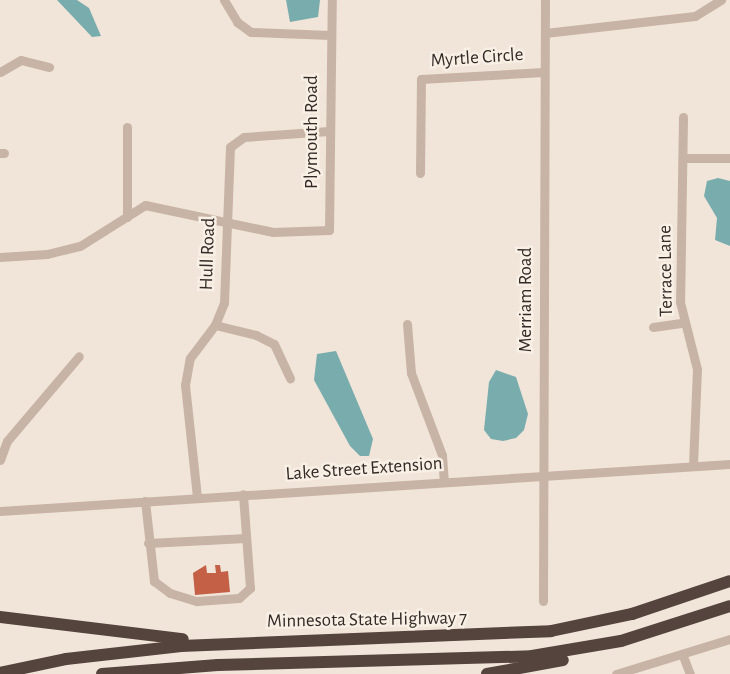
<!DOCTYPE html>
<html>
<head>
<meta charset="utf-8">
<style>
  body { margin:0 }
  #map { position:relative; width:730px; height:674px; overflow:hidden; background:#f1e5d9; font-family:"Alegreya Sans",sans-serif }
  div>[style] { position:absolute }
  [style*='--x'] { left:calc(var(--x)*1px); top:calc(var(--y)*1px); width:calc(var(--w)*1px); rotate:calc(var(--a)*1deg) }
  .water>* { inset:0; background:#79acad }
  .building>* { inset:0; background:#c36045 }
  .minor>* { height:9px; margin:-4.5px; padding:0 4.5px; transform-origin:4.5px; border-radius:4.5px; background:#c8b4a6 }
  .highway>* { height:12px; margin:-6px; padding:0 6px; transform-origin:6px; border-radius:6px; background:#55443e }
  span { translate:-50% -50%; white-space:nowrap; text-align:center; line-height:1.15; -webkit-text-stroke:5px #f8efe5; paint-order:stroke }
  .street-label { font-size:19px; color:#342a27 }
</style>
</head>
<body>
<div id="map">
  <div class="water">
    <i style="clip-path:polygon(57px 0,77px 0,89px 8px,101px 36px,92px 37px)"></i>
    <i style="clip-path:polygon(286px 0,320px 0,318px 17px,290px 22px)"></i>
    <i style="clip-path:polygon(718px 178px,730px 181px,730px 246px,715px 240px,717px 218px,704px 196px,707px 181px)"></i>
    <i style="clip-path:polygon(336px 351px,373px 439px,369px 456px,360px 456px,350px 446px,314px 380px,317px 354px)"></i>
    <i style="clip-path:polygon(496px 370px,516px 377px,528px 414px,524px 430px,516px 438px,503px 441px,491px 439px,484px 430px,489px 382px)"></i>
  </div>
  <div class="building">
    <i style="clip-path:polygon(206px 565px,207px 573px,216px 573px,215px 565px,220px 565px,221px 572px,228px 571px,230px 592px,195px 595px,193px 573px)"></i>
  </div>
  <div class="minor">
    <i style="--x:224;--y:0;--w:26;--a:59"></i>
    <i style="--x:237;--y:22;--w:17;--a:36"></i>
    <i style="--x:251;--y:32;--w:79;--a:2.2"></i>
    <i style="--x:545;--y:33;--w:151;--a:-6.5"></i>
    <i style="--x:695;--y:16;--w:31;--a:-32"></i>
    <i style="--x:0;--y:72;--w:24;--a:-30"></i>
    <i style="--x:21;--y:60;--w:29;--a:14"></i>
    <i style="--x:683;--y:117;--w:185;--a:90.9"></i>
    <i style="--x:680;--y:302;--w:69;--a:75.8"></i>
    <i style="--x:697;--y:369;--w:97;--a:92.4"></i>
    <i style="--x:0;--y:153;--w:4;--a:0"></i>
    <i style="--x:684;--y:158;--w:46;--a:0"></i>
    <i style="--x:420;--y:173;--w:94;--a:-89.4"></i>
    <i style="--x:421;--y:79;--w:123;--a:-3.3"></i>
    <i style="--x:127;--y:217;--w:90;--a:-90"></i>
    <i style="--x:0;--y:257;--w:47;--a:-3.7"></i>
    <i style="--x:47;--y:254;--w:34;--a:-14"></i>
    <i style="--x:80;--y:246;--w:77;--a:-32.2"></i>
    <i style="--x:145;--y:205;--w:131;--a:11.9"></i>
    <i style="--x:273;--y:232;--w:56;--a:-2"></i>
    <i style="--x:329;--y:230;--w:230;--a:-89.3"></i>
    <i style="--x:407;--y:324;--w:49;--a:85.3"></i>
    <i style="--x:411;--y:373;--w:88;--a:69.3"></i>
    <i style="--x:442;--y:455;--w:26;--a:86"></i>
    <i style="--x:215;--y:325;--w:42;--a:13.7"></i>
    <i style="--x:256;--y:335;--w:20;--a:27"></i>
    <i style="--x:274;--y:344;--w:38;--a:65"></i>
    <i style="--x:653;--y:327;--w:30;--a:-8"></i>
    <i style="--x:0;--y:460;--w:20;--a:-70"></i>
    <i style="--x:7;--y:441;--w:111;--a:-49.7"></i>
    <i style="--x:197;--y:497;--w:113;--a:-96.1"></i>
    <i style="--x:185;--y:385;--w:27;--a:-80"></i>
    <i style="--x:190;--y:358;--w:41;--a:-52.9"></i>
    <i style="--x:215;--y:325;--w:24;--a:-68"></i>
    <i style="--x:224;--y:303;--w:156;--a:-87.8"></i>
    <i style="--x:230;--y:147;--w:17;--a:-36"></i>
    <i style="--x:244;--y:137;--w:85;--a:-4"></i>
    <i style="--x:145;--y:501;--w:81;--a:83.6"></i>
    <i style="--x:154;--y:581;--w:20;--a:37"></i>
    <i style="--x:170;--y:593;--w:28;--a:17"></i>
    <i style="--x:197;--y:601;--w:42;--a:-4.1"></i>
    <i style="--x:239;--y:598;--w:15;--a:-42"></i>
    <i style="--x:250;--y:588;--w:94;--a:-94.3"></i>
    <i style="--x:0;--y:511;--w:732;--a:-3.68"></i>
    <i style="--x:148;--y:543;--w:98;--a:-2.9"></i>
    <i style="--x:543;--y:601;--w:601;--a:-89.81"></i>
    <i style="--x:683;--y:656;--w:19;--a:69"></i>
    <i style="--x:616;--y:674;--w:119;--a:-17.1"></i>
  </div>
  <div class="highway">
    <i style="--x:0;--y:617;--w:184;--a:6.9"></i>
    <i style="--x:0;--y:673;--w:67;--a:-12"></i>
    <i style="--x:66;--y:659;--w:116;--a:-6.4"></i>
    <i style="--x:181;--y:646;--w:370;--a:-2.3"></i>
    <i style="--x:551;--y:631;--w:83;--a:-11.9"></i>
    <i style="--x:632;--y:614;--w:103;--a:-18.6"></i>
    <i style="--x:102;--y:674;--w:116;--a:-4.4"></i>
    <i style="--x:218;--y:665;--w:314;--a:-1.6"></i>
    <i style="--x:532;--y:656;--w:90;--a:-9.6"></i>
    <i style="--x:621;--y:641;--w:114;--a:-17.8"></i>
    <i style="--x:487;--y:674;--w:77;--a:-10.4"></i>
  </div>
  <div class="street-label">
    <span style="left:477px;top:58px;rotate:-4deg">Myrtle Circle</span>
    <span style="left:312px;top:132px;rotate:-90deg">Plymouth Road</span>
    <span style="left:208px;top:254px;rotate:-88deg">Hull Road</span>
    <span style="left:666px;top:271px;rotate:-91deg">Terrace Lane</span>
    <span style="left:526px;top:300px;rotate:-90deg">Merriam Road</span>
    <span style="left:364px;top:469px;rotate:-4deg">Lake Street Extension</span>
    <span style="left:367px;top:620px;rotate:-1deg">Minnesota State Highway 7</span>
  </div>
</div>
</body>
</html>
